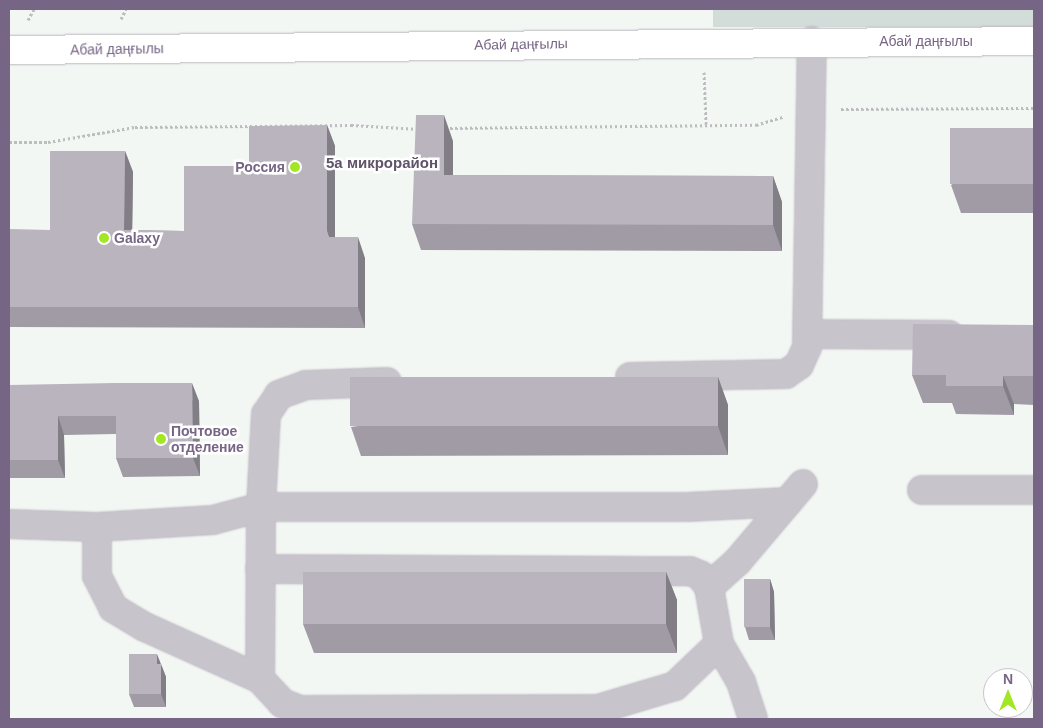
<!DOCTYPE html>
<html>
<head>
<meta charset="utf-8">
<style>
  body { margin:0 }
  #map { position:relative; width:1043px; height:728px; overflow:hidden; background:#f3f7f4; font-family:Arial,sans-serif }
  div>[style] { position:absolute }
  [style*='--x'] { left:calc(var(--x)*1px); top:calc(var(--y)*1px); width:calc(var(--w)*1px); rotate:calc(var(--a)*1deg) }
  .green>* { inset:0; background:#d2dcd9; transform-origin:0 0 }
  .path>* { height:3px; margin-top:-1.5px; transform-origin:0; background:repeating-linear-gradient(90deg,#bebcc1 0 2.5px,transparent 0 5px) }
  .roads { filter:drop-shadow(0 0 1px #bcb6c0) drop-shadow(0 0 1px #bcb6c0) }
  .street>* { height:28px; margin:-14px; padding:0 14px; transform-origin:14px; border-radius:14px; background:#c8c4cb }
  .secondary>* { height:28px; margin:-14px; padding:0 14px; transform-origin:14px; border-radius:14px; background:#fff }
  .wall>* { inset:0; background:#a09ba4 }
  .shaded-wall>* { inset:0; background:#827e86 }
  .building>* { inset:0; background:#bab4bf; transform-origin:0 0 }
  .dots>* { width:14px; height:14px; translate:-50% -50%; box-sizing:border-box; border:2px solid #fff; border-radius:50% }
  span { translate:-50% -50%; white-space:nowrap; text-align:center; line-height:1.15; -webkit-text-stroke:5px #fff; paint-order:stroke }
  .street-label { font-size:14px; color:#776585 }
  .poi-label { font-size:14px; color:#776585; font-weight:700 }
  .right { translate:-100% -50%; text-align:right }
  .left { translate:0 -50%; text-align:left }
  .neighbourhood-label { font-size:15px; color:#60536a; font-weight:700 }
  .frame { position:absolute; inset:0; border:10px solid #776585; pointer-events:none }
  .north { position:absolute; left:983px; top:668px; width:50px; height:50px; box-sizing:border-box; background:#fff; border:1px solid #c9c1ce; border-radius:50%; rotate:0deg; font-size:14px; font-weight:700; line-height:20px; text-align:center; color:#776585 }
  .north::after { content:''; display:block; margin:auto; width:18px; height:22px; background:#a2e723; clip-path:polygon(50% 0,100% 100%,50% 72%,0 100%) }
</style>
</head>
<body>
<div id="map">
  <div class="green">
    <i style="left:713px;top:9px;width:321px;height:18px"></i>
  </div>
  <div class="path">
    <i style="--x:121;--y:19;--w:11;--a:-63"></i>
    <i style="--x:28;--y:20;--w:13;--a:-61"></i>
    <i style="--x:704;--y:72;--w:52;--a:87.8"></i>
    <i style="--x:841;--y:109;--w:193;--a:-0.3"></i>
    <i style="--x:445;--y:128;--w:311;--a:-0.6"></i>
    <i style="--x:756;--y:125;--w:28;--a:-17"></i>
    <i style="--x:9;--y:142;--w:39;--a:0"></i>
    <i style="--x:48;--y:142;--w:88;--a:-9.8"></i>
    <i style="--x:135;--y:127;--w:216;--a:-0.5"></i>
    <i style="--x:351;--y:125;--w:68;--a:3.4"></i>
  </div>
  <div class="roads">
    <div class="street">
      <i style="--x:808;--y:334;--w:141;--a:0.4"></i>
      <i style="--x:630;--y:377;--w:156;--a:-1.1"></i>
      <i style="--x:786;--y:374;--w:16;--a:-35"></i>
      <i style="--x:799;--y:365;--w:20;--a:-66"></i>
      <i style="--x:807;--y:347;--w:306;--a:-89.1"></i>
      <i style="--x:387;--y:382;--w:81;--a:177.9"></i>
      <i style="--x:306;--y:385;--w:29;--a:160"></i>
      <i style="--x:279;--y:395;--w:23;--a:124"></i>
      <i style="--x:266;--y:414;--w:93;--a:93.1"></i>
      <i style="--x:261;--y:507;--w:172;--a:90.3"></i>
      <i style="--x:260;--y:679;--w:33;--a:47"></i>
      <i style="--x:282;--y:703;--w:19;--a:21"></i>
      <i style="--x:300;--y:710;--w:298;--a:-0.2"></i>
      <i style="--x:598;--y:709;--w:80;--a:-16.6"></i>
      <i style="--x:675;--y:686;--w:61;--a:-43.7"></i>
      <i style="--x:922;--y:490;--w:112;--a:0"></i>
      <i style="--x:9;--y:524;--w:88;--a:2"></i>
      <i style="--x:97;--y:527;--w:116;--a:-3.5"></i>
      <i style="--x:213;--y:520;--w:50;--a:-15.2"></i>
      <i style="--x:261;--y:507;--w:426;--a:0"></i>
      <i style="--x:687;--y:507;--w:101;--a:-2.8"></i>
      <i style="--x:97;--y:527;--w:49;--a:90"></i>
      <i style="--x:97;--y:576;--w:36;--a:63"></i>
      <i style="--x:113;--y:608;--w:37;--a:31"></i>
      <i style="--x:145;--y:627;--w:126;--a:24.3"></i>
      <i style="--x:260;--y:569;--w:430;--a:0.3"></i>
      <i style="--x:690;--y:571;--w:11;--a:22"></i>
      <i style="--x:700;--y:575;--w:15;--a:53"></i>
      <i style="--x:709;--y:587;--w:58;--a:80"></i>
      <i style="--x:719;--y:644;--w:44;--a:59.9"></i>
      <i style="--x:741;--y:682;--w:39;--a:72"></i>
      <i style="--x:709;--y:587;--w:38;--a:-42"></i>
      <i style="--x:737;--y:562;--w:102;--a:-49.8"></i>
    </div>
    <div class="secondary">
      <i style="--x:9;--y:50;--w:1025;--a:-0.5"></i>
    </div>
  </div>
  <div class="wall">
    <i style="clip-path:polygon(327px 125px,335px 146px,335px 237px,365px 258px,365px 328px,9px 327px,9px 233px,50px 230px,125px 151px,133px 172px,132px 230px,184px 231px,249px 166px)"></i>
    <i style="clip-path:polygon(1034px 128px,1034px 213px,961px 213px,951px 185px)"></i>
    <i style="clip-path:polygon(453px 141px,453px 175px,773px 176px,782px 202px,782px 251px,421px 250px,412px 224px)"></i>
    <i style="clip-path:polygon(1034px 325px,1034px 405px,1014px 404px,1014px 415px,956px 414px,952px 403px,923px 403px,912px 375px)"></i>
    <i style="clip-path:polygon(718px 377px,728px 405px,728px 455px,361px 456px,351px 427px)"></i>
    <i style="clip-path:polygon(9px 385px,199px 401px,200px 476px,123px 477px,116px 458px,116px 434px,64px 435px,65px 478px,9px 478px)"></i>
    <i style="clip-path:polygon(666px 572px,677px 600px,677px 653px,314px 653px,303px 624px)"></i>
    <i style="clip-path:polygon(770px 579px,774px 592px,775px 640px,749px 640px,745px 627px)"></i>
    <i style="clip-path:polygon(160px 664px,161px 664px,166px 677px,166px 707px,134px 707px,129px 694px)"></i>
  </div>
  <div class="shaded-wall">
    <i style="clip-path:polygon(444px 115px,453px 141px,453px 201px,444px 175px)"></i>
    <i style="clip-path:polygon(327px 125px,335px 146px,335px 252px,329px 237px,327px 231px)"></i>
    <i style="clip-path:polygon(125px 151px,133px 172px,132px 251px,124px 230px)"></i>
    <i style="clip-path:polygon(773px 176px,782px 202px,782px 251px,773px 225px)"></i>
    <i style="clip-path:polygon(358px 237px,365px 258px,365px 328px,358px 307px)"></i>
    <i style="clip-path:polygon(1003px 376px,1014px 404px,1014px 415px,1003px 386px)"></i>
    <i style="clip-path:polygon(718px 377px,728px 405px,728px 455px,718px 426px)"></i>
    <i style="clip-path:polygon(192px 383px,199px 401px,200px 476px,193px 458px)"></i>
    <i style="clip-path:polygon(58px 416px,64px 435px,65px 478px,58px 460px)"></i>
    <i style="clip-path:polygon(666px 572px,677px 600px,677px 653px,666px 624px)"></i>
    <i style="clip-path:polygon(770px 579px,774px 592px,775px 640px,770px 627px)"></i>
    <i style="clip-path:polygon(157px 654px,166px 677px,166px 707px,161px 694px,157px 664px)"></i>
  </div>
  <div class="building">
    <i style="clip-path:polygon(416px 115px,444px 115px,444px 175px,773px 176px,773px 225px,412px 224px)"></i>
    <i style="clip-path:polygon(327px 125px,327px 231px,329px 237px,358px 237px,358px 307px,9px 307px,9px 233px,10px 233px,10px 229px,50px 230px,50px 151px,125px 151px,124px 230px,184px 231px,184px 166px,249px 166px,249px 126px)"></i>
    <i style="left:1034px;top:128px;width:56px;height:84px;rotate:90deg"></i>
    <i style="clip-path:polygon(913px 324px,1034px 325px,1034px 376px,1003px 376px,1003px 386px,946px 386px,946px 375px,912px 375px)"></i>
    <i style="left:718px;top:377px;width:49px;height:368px;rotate:90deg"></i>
    <i style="clip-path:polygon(115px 383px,192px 383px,193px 458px,116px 458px,116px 416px,58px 416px,58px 460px,9px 460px,9px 385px)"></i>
    <i style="left:303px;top:572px;width:363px;height:52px"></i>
    <i style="left:744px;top:579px;width:26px;height:48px"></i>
    <i style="clip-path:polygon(129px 654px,157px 654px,157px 664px,161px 664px,161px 694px,129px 694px)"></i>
  </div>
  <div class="dots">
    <i style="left:295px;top:167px;background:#a2e723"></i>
    <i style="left:104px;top:238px;background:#a2e723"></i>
    <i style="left:161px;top:439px;background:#a2e723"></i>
  </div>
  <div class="street-label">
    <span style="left:926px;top:41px">Абай даңғылы</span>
    <span style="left:521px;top:44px;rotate:-1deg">Абай даңғылы</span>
    <span style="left:117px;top:49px;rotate:-1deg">Абай даңғылы</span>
  </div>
  <div class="poi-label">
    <span class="right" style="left:285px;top:167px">Россия</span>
    <span class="left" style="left:114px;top:238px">Galaxy</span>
    <span class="left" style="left:171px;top:439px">Почтовое<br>отделение</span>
  </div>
  <div class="neighbourhood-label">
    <span style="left:382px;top:163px">5а микрорайон</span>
  </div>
  <div class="frame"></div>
  <div class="north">N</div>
</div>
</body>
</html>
